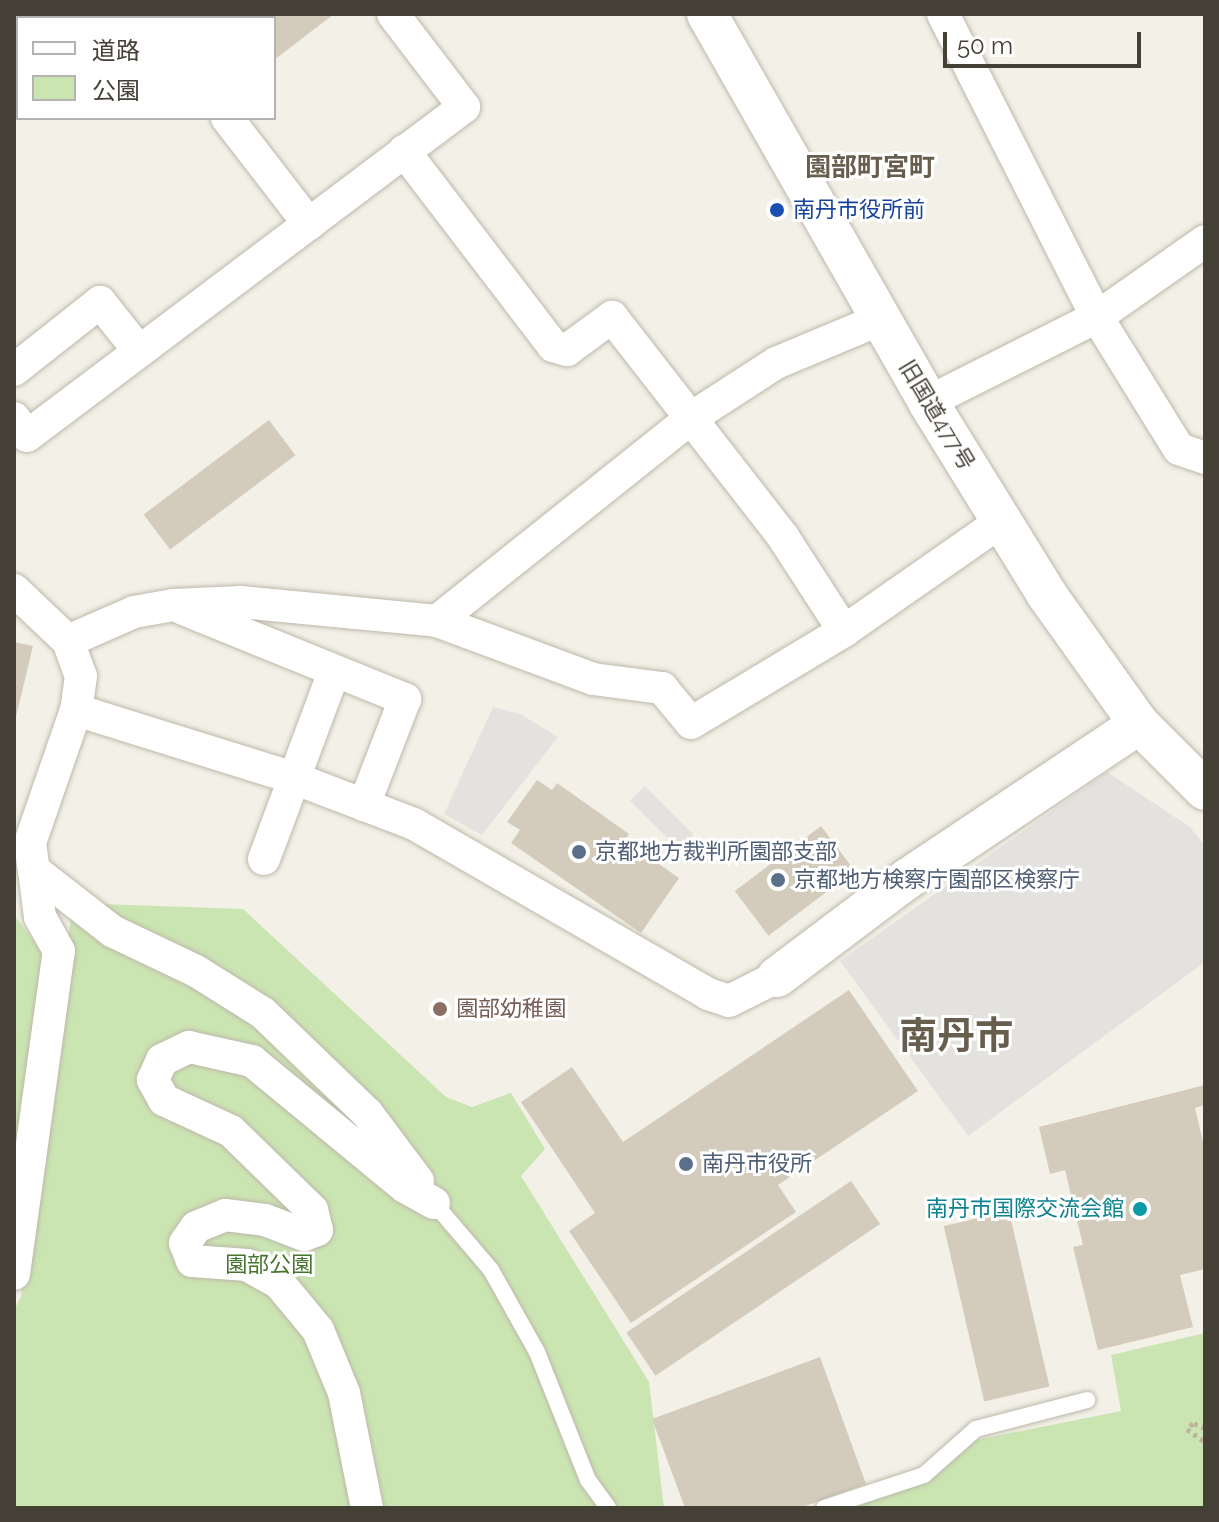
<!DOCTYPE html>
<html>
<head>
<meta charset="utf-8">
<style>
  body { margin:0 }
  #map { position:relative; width:1219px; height:1522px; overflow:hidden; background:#f2f0e7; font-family:Raleway,"Noto Sans JP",sans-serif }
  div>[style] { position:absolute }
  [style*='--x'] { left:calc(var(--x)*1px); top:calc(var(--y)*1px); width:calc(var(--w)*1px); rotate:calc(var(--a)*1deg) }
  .green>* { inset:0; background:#cbe5b2 }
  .parking>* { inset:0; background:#e4e2df; transform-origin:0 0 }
  .stream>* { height:8px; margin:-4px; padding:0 4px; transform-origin:4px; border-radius:4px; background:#a6ccec }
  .building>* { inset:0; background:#d3ccbd; transform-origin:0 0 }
  .path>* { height:5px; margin-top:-2.5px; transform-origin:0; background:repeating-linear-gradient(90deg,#beb49c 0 4px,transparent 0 8px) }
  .roads { filter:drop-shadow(0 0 2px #bdb8aa) drop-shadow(0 0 2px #bdb8aa) }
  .service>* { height:16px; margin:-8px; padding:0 8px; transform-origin:8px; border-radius:8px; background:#fff }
  .minor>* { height:32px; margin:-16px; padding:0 16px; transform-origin:16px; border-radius:16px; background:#fff }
  .tertiary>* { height:40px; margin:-20px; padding:0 20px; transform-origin:20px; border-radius:20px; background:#fff }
  .dots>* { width:22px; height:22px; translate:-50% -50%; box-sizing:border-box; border:4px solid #fff; border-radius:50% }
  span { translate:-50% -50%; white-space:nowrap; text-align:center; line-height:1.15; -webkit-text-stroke:6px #fff; paint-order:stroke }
  .transit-label { font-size:22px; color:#164399 }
  .left { translate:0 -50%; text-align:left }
  .street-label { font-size:22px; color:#454036 }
  .service-label { font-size:22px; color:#4e5e75 }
  .education-label { font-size:22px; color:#785e54 }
  .culture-label { font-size:22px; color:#0d838f }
  .right { translate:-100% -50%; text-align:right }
  .park-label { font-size:22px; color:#44742d }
  .quarter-label { font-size:26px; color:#675e4e; font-weight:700 }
  .town-label { font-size:38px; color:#675e4e; font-weight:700 }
  .frame { position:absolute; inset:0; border:16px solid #454036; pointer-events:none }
  .legend { position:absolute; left:16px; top:16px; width:260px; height:104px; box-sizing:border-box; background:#fff; border:2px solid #b5b3af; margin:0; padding:10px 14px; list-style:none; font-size:24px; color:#454036 }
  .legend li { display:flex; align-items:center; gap:16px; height:40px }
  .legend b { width:40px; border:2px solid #b5b3af }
  .scale { position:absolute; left:943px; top:32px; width:198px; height:36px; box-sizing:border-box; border:4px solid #454036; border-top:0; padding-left:10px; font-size:24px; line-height:28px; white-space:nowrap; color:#454036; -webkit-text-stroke:6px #fff; paint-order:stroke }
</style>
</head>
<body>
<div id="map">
  <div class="green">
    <i style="clip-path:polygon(73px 903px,243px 909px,446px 1097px,472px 1107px,511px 1093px,545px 1149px,521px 1176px,649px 1382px,664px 1508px,14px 1508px,14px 1311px,21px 1296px)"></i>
    <i style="clip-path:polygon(14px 915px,47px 958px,14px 1167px)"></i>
    <i style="clip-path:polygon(1205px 1333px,1205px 1508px,848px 1508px,976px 1440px,1121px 1411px,1111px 1355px)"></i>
  </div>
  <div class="parking">
    <i style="clip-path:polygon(493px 707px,520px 714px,558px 737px,482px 835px,444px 814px)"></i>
    <i style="clip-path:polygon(1107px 772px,1190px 827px,1205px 846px,1205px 962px,968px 1136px,840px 961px)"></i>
    <i style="left:645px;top:786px;width:69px;height:21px;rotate:45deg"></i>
  </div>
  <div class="stream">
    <i style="--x:105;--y:18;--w:6;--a:-39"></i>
  </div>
  <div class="building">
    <i style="clip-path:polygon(170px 14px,334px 14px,274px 60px,274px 18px)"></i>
    <i style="left:269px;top:420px;width:44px;height:157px;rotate:53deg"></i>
    <i style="clip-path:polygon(14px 642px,33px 646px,15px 721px,14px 721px)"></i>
    <i style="clip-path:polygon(537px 780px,552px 790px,557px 783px,629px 834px,625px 840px,679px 878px,641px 933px,511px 843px,520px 830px,507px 822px)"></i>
    <i style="left:821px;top:826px;width:56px;height:108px;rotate:53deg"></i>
    <i style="clip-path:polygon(849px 990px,918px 1091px,778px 1185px,796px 1212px,631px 1323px,569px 1231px,595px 1213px,521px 1102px,572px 1067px,623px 1142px)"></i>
    <i style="clip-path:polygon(1205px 1085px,1205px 1105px,1195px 1108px,1205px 1150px,1205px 1269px,1180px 1275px,1193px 1327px,1098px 1350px,1073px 1247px,1083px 1245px,1065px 1170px,1050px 1174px,1039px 1127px)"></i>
    <i style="left:851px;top:1181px;width:52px;height:271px;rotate:56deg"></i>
    <i style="left:1009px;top:1211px;width:180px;height:67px;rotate:77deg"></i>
    <i style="clip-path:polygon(820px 1357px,866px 1484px,800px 1508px,685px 1508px,652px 1419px)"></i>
  </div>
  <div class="path">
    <i style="--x:1205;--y:1428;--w:13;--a:-157"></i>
    <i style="--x:1193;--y:1423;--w:8;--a:135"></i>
    <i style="--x:1187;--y:1429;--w:22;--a:36"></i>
  </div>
  <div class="roads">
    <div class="service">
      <i style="--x:434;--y:1203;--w:88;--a:49.6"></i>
      <i style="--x:491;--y:1270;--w:94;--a:60.7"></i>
      <i style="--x:537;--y:1352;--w:138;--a:68.3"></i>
      <i style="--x:588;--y:1480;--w:34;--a:54"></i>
      <i style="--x:824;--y:1508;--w:105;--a:-18.3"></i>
      <i style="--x:924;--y:1475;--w:69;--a:-41.5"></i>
      <i style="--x:976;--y:1429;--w:115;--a:-14.6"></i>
    </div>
    <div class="minor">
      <i style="--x:147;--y:14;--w:5;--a:53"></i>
      <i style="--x:943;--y:14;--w:340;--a:63.1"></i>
      <i style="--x:1097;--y:317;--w:155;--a:58.2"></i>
      <i style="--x:1179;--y:449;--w:28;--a:19"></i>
      <i style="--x:14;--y:53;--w:17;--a:-77"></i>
      <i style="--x:227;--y:118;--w:134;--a:52.3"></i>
      <i style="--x:404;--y:151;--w:245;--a:52.6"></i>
      <i style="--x:553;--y:346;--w:15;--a:16"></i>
      <i style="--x:567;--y:350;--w:56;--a:-36.3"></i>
      <i style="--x:612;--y:317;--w:279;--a:52.1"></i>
      <i style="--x:783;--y:537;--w:112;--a:57"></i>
      <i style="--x:14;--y:370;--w:110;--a:-38.3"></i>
      <i style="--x:100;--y:302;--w:63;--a:51.5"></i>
      <i style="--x:928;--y:402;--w:189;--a:-26.7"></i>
      <i style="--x:1097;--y:317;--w:132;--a:-35.1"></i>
      <i style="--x:14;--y:418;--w:22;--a:54"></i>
      <i style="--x:27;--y:436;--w:547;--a:-36.97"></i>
      <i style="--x:464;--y:107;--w:117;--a:-127.4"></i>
      <i style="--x:14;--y:590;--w:74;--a:43.4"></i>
      <i style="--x:68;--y:641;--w:37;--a:70"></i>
      <i style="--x:81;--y:676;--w:34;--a:98"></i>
      <i style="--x:76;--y:710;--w:141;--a:109.1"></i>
      <i style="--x:30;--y:843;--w:27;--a:82"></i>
      <i style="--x:34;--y:870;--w:99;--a:38"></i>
      <i style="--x:112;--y:931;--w:93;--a:25.5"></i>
      <i style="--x:196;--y:971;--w:79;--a:32.1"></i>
      <i style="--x:263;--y:1013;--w:144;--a:43.9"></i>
      <i style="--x:367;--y:1113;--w:85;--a:53.1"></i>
      <i style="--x:183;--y:609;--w:240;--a:22.1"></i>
      <i style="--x:405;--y:699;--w:114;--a:111.1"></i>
      <i style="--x:437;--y:621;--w:325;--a:-38.6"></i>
      <i style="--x:691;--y:418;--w:101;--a:-32.9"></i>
      <i style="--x:776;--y:363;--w:114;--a:-22.7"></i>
      <i style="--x:68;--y:641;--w:72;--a:-23.7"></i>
      <i style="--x:134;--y:612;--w:40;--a:-10"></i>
      <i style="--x:173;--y:605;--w:68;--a:-2.5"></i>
      <i style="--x:241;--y:602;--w:197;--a:5.5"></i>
      <i style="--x:437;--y:621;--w:166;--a:20.4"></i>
      <i style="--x:593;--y:679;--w:70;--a:7.4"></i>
      <i style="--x:662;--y:688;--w:45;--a:50.4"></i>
      <i style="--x:691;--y:723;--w:179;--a:-31"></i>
      <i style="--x:844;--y:631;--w:190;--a:-34.9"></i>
      <i style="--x:76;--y:710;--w:225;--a:17.3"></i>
      <i style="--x:291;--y:777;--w:132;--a:20.9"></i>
      <i style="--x:414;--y:824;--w:340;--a:30"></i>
      <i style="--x:708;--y:994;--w:22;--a:18"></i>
      <i style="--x:729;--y:1001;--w:54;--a:-26.6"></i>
      <i style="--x:264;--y:859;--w:200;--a:-69.5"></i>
      <i style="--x:14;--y:1274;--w:326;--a:-82.1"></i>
      <i style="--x:59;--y:951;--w:39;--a:-119"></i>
      <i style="--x:40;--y:917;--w:47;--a:-97.3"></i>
      <i style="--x:367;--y:1508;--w:117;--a:-101.3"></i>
      <i style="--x:344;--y:1393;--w:68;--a:-112.4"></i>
      <i style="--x:318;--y:1330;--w:61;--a:-129.7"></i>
      <i style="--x:279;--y:1283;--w:37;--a:-151"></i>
      <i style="--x:247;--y:1265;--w:55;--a:-175.8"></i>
      <i style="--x:192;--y:1261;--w:19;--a:-111"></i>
      <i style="--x:185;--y:1243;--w:19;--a:-55"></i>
      <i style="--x:196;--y:1227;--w:31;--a:-22"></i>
      <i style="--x:225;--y:1215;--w:40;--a:7.1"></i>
      <i style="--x:265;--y:1220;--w:42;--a:21"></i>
      <i style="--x:304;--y:1235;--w:14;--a:-21"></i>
      <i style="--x:317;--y:1230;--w:21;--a:-104"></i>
      <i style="--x:312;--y:1210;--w:113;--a:-135.7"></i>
      <i style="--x:231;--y:1131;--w:74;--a:-155.2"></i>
      <i style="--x:164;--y:1100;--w:23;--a:-119"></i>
      <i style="--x:153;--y:1080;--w:22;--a:-66"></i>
      <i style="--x:162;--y:1060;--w:30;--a:-26"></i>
      <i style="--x:189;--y:1047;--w:65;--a:12.5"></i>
      <i style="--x:252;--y:1061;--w:198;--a:39.5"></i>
      <i style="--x:405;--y:1187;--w:33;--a:29"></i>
    </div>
    <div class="tertiary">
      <i style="--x:707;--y:14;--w:447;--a:60.3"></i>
      <i style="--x:928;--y:402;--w:227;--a:58.3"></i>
      <i style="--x:1047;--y:595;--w:158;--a:54.5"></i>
      <i style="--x:1139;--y:724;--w:93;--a:45"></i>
      <i style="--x:777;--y:977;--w:163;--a:-37"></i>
      <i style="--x:907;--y:879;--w:279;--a:-33.7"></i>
    </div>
  </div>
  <div class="dots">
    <i style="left:777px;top:210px;background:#1a4fb4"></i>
    <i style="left:579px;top:852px;background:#5c6f8a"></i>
    <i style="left:778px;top:880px;background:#5c6f8a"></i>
    <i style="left:440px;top:1009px;background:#8d6e63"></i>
    <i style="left:686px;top:1164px;background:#5c6f8a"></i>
    <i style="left:1140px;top:1209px;background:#0f9aa8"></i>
  </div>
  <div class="transit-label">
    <span class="left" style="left:793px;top:210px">南丹市役所前</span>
  </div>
  <div class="street-label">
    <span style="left:937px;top:415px;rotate:59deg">旧国道477号</span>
  </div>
  <div class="service-label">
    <span class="left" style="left:595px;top:852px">京都地方裁判所園部支部</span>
    <span class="left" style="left:794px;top:880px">京都地方検察庁園部区検察庁</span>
    <span class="left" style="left:702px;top:1164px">南丹市役所</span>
  </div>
  <div class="education-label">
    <span class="left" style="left:456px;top:1009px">園部幼稚園</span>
  </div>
  <div class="culture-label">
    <span class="right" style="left:1124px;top:1209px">南丹市国際交流会館</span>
  </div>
  <div class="park-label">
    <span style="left:269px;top:1265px">園部公園</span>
  </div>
  <div class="quarter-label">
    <span style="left:870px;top:168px">園部町宮町</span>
  </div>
  <div class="town-label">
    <span style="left:956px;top:1036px">南丹市</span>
  </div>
  <div class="frame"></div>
  <ul class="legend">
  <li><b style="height:10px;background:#fff"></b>道路</li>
  <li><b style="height:22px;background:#cbe5b2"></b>公園</li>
  </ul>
  <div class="scale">50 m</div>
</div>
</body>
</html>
